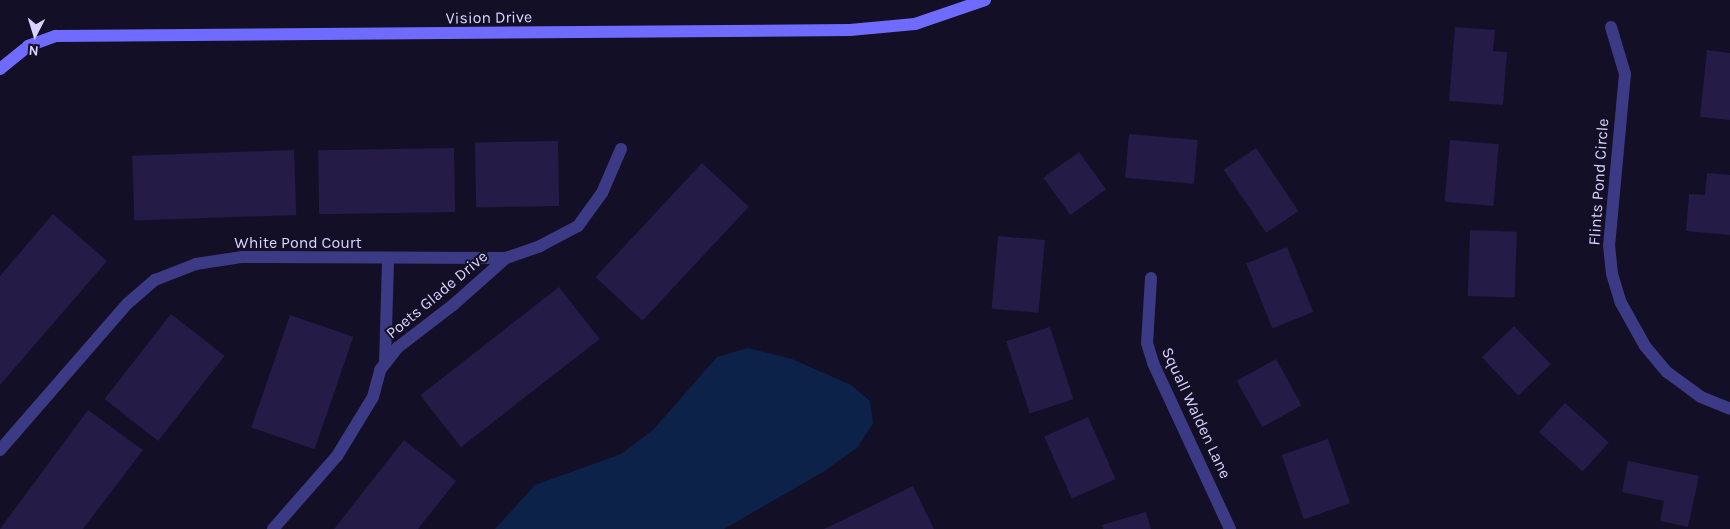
<!DOCTYPE html>
<html>
<head>
<meta charset="utf-8">
<style>
  body { margin:0 }
  #map { position:relative; width:1730px; height:529px; overflow:hidden; background:#130f26; font-family:Karla,sans-serif }
  div>[style] { position:absolute }
  [style*='--x'] { left:calc(var(--x)*1px); top:calc(var(--y)*1px); width:calc(var(--w)*1px); rotate:calc(var(--a)*1deg) }
  .water>* { inset:0; background:#0c2248 }
  .building>* { inset:0; background:#241b47; transform-origin:0 0 }
  .street>* { height:12px; margin:-6px; padding:0 6px; transform-origin:6px; border-radius:6px; background:#3d3a85 }
  .secondary>* { height:12px; margin:-6px; padding:0 6px; transform-origin:6px; border-radius:6px; background:#6f6bff }
  span { translate:-50% -50%; white-space:nowrap; text-align:center; line-height:1.15; -webkit-text-stroke:4px #130f26; paint-order:stroke }
  .street-label { font-size:16px; color:#d9d4ff }
  .north { position:absolute; left:10px; top:10px; width:50px; height:50px; -webkit-text-stroke:4px #130f26; paint-order:stroke; rotate:185deg; font-size:14px; font-weight:700; line-height:20px; text-align:center; color:#d9d4ff }
  .north::after { content:''; display:block; margin:auto; width:18px; height:22px; background:#d9d4ff; clip-path:polygon(50% 0,100% 100%,50% 72%,0 100%) }
</style>
</head>
<body>
<div id="map">
  <div class="water">
    <i style="clip-path:polygon(748px 348px,792px 359px,851px 385px,870px 401px,873px 423px,858px 447px,823px 472px,724px 529px,495px 529px,535px 485px,621px 454px,653px 430px,717px 357px)"></i>
  </div>
  <div class="building">
    <i style="clip-path:polygon(1455px 27px,1495px 30px,1493px 51px,1507px 52px,1503px 105px,1449px 101px)"></i>
    <i style="clip-path:polygon(1707px 50px,1730px 53px,1730px 120px,1700px 117px)"></i>
    <i style="left:1129px;top:134px;width:69px;height:44px;rotate:5deg"></i>
    <i style="left:1450px;top:140px;width:49px;height:62px;rotate:5deg"></i>
    <i style="left:558px;top:141px;width:65px;height:83px;rotate:89deg"></i>
    <i style="left:454px;top:148px;width:64px;height:136px;rotate:89deg"></i>
    <i style="left:1256px;top:148px;width:76px;height:39px;rotate:56deg"></i>
    <i style="left:294px;top:150px;width:65px;height:162px;rotate:88deg"></i>
    <i style="left:1079px;top:152px;width:46px;height:44px;rotate:54deg"></i>
    <i style="left:702px;top:163px;width:64px;height:156px;rotate:43deg"></i>
    <i style="clip-path:polygon(1707px 173px,1730px 175px,1730px 235px,1686px 231px,1689px 194px,1705px 195px)"></i>
    <i style="clip-path:polygon(53px 214px,107px 261px,0 385px,0 276px)"></i>
    <i style="left:1470px;top:230px;width:47px;height:66px;rotate:2deg"></i>
    <i style="left:998px;top:236px;width:47px;height:73px;rotate:5deg"></i>
    <i style="left:1287px;top:247px;width:70px;height:44px;rotate:68deg"></i>
    <i style="left:559px;top:287px;width:66px;height:176px;rotate:52deg"></i>
    <i style="left:171px;top:314px;width:68px;height:108px;rotate:38deg"></i>
    <i style="left:290px;top:315px;width:67px;height:119px;rotate:19deg"></i>
    <i style="left:1514px;top:326px;width:53px;height:45px;rotate:46deg"></i>
    <i style="left:1050px;top:327px;width:76px;height:46px;rotate:72deg"></i>
    <i style="left:1276px;top:359px;width:53px;height:45px;rotate:61deg"></i>
    <i style="left:1565px;top:403px;width:59px;height:39px;rotate:42deg"></i>
    <i style="clip-path:polygon(88px 410px,143px 450px,83px 529px,0 529px)"></i>
    <i style="left:1088px;top:417px;width:68px;height:48px;rotate:66deg"></i>
    <i style="left:1328px;top:439px;width:68px;height:49px;rotate:71deg"></i>
    <i style="clip-path:polygon(404px 440px,456px 481px,418px 529px,334px 529px)"></i>
    <i style="clip-path:polygon(1628px 461px,1699px 476px,1688px 527px,1660px 521px,1664px 501px,1622px 492px)"></i>
    <i style="clip-path:polygon(913px 486px,934px 529px,824px 529px)"></i>
    <i style="clip-path:polygon(1146px 512px,1151px 529px,1103px 529px,1102px 525px)"></i>
  </div>
  <div class="street">
    <i style="--x:1611;--y:27;--w:49;--a:73.4"></i>
    <i style="--x:1625;--y:74;--w:172;--a:95.3"></i>
    <i style="--x:1609;--y:245;--w:29;--a:84"></i>
    <i style="--x:1612;--y:274;--w:30;--a:73"></i>
    <i style="--x:1621;--y:303;--w:49;--a:60.8"></i>
    <i style="--x:1645;--y:346;--w:34;--a:50"></i>
    <i style="--x:1667;--y:372;--w:42;--a:36.3"></i>
    <i style="--x:1701;--y:397;--w:31;--a:22"></i>
    <i style="--x:1151;--y:278;--w:65;--a:93.5"></i>
    <i style="--x:1147;--y:343;--w:21;--a:73"></i>
    <i style="--x:1153;--y:363;--w:183;--a:65.1"></i>
    <i style="--x:385;--y:363;--w:104;--a:-88.3"></i>
    <i style="--x:0;--y:450;--w:194;--a:-49"></i>
    <i style="--x:127;--y:304;--w:37;--a:-41"></i>
    <i style="--x:155;--y:280;--w:44;--a:-21.3"></i>
    <i style="--x:196;--y:264;--w:47;--a:-8.7"></i>
    <i style="--x:242;--y:257;--w:264;--a:0.2"></i>
    <i style="--x:506;--y:258;--w:36;--a:-19"></i>
    <i style="--x:540;--y:246;--w:43;--a:-27.8"></i>
    <i style="--x:578;--y:226;--w:41;--a:-54"></i>
    <i style="--x:602;--y:193;--w:48;--a:-66.6"></i>
    <i style="--x:273;--y:529;--w:97;--a:-48.8"></i>
    <i style="--x:337;--y:456;--w:69;--a:-58.6"></i>
    <i style="--x:373;--y:397;--w:28;--a:-75"></i>
    <i style="--x:380;--y:370;--w:28;--a:-52"></i>
    <i style="--x:397;--y:348;--w:71;--a:-37.5"></i>
    <i style="--x:453;--y:305;--w:71;--a:-41.6"></i>
  </div>
  <div class="secondary">
    <i style="--x:0;--y:69;--w:36;--a:-39"></i>
    <i style="--x:28;--y:46;--w:30;--a:-20"></i>
    <i style="--x:56;--y:36;--w:794;--a:-0.43"></i>
    <i style="--x:850;--y:30;--w:65;--a:-5.3"></i>
    <i style="--x:915;--y:24;--w:74;--a:-18.9"></i>
  </div>
  <div class="street-label">
    <span style="left:489px;top:18px;rotate:-1deg">Vision Drive</span>
    <span style="left:1599px;top:182px;rotate:-86deg">Flints Pond Circle</span>
    <span style="left:298px;top:243px">White Pond Court</span>
    <span style="left:437px;top:295px;rotate:-40deg">Poets Glade Drive</span>
    <span style="left:1196px;top:413px;rotate:65deg">Squall Walden Lane</span>
  </div>
  <div class="north">N</div>
</div>
</body>
</html>
